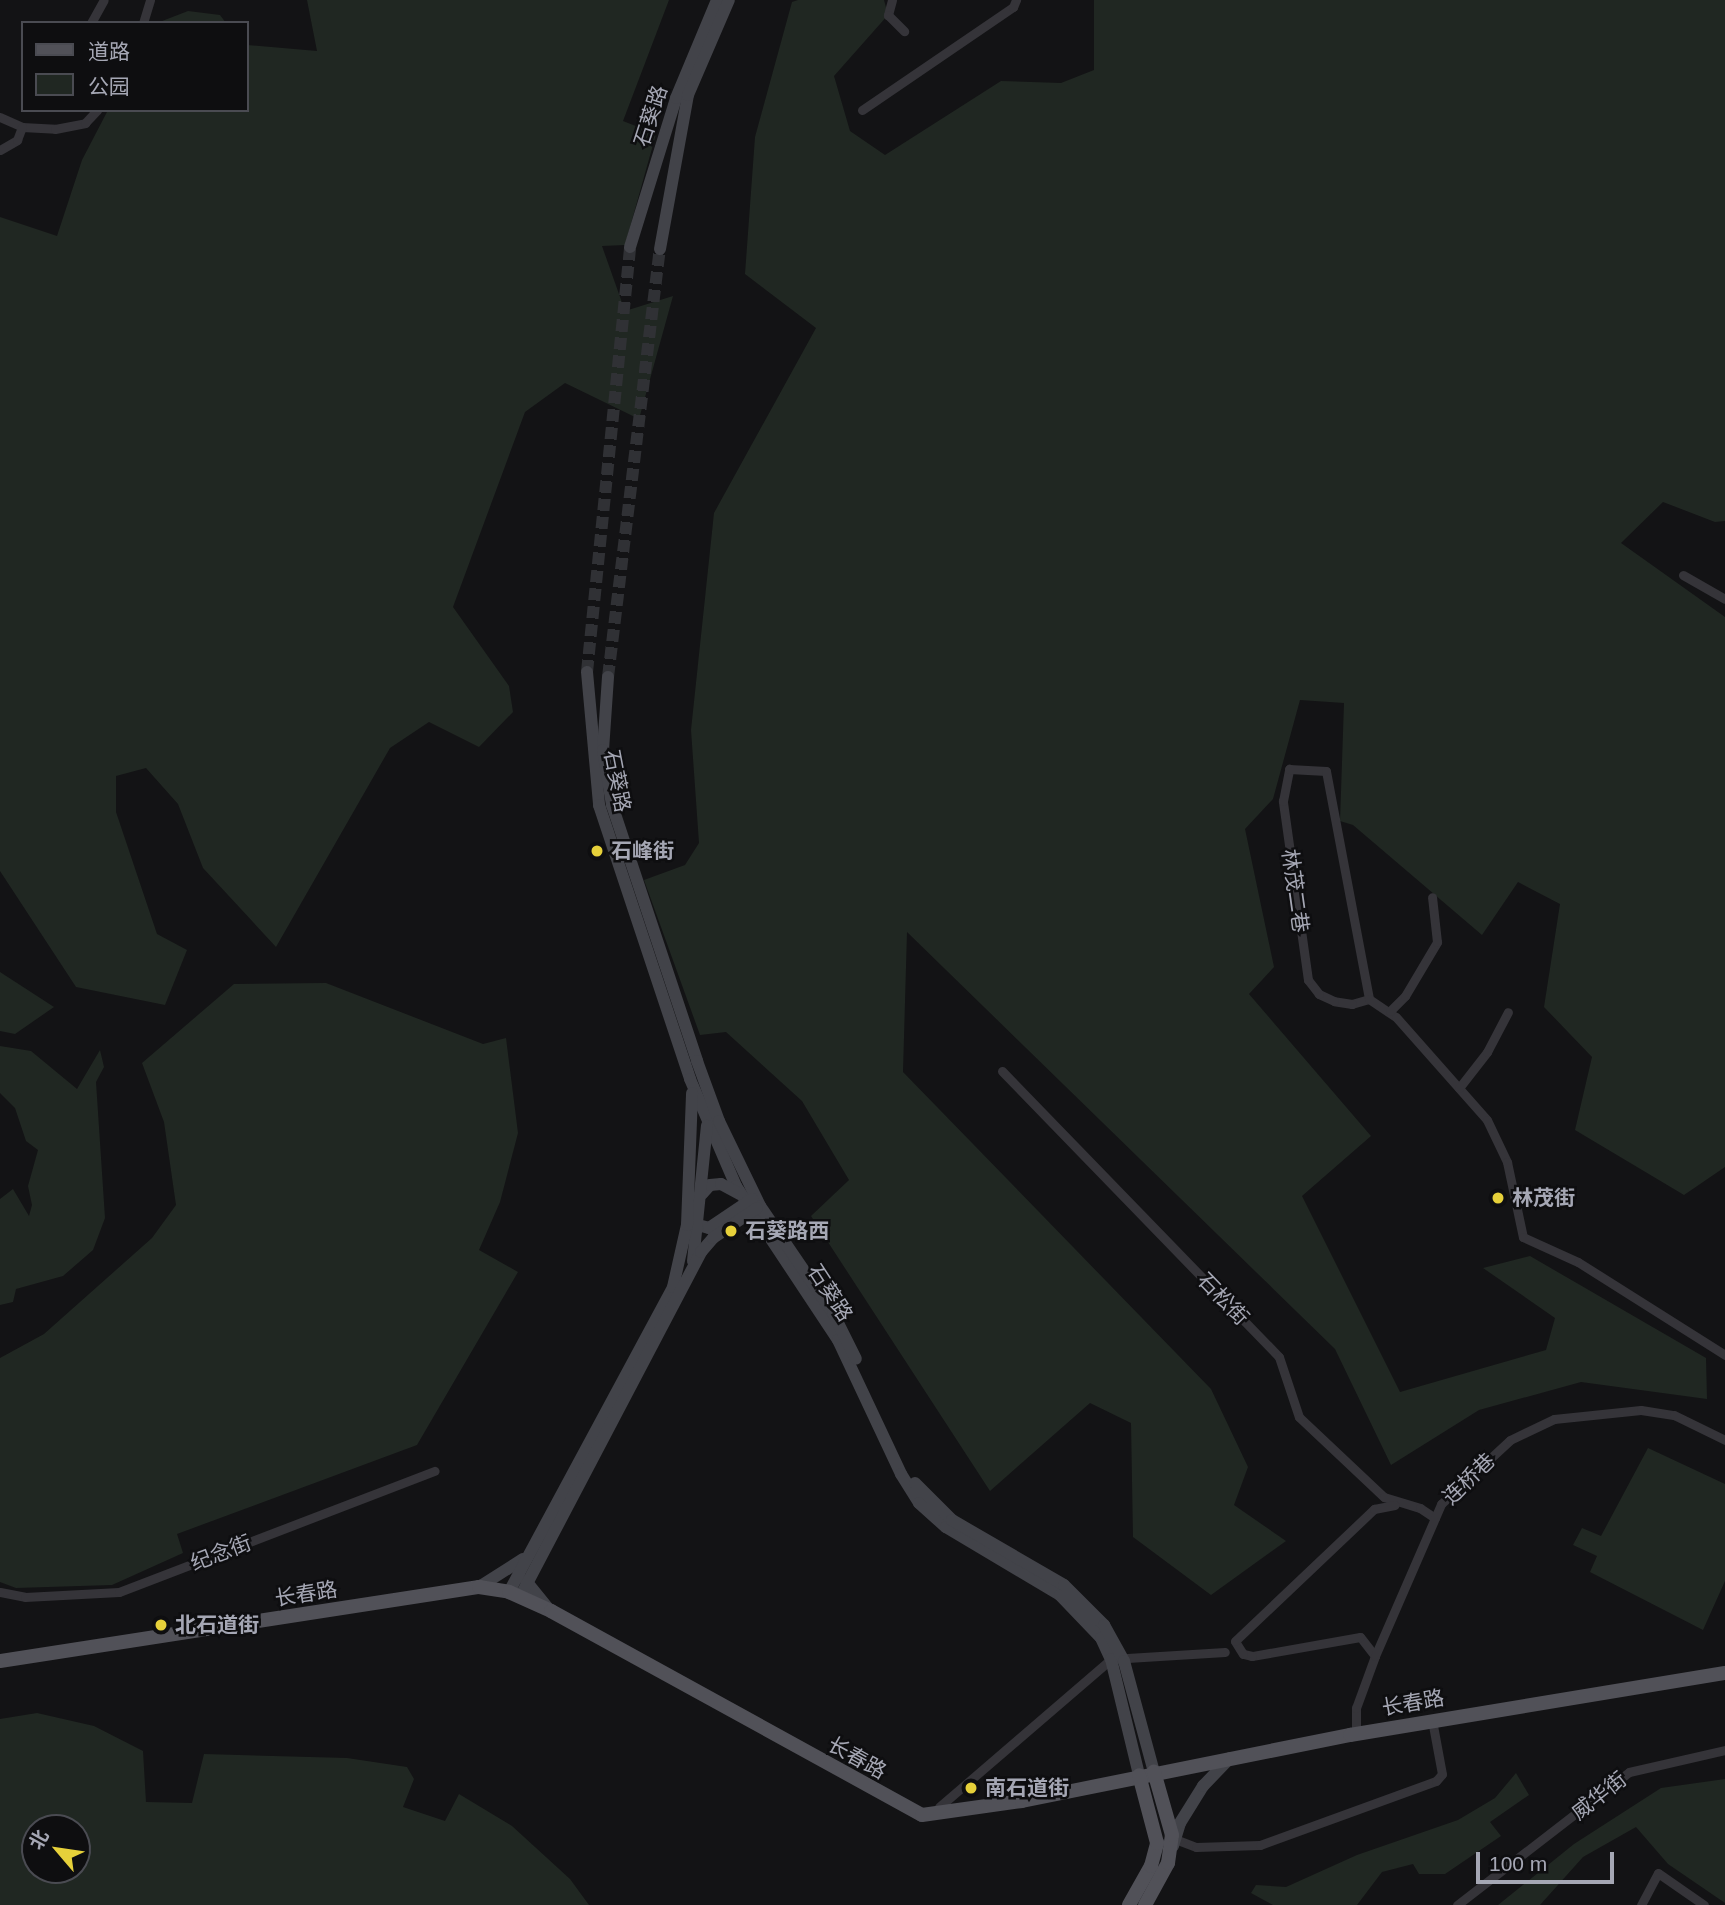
<!DOCTYPE html>
<html>
<head>
<meta charset="utf-8">
<style>
  body { margin:0 }
  #map { position:relative; width:1725px; height:1905px; overflow:hidden; background:#131315; font-family:Helvetica,"Noto Sans SC",sans-serif }
  div>[style] { position:absolute }
  [style*='--x'] { left:calc(var(--x)*1px); top:calc(var(--y)*1px); width:calc(var(--w)*1px); rotate:calc(var(--a)*1deg) }
  .green>* { inset:0; background:#202722 }
  .secondary-tunnel>* { height:12px; margin-top:-6px; transform-origin:0; background:repeating-linear-gradient(90deg,#303135 0 12px,transparent 0 18px) }
  .minor>* { height:9px; margin:-4.5px; padding:0 4.5px; transform-origin:4.5px; border-radius:4.5px; background:#353439 }
  .secondary>* { height:12px; margin:-6px; padding:0 6px; transform-origin:6px; border-radius:6px; background:#424349 }
  .primary>* { height:14px; margin:-7px; padding:0 7px; transform-origin:7px; border-radius:7px; background:#515158 }
  .dots>* { width:19px; height:19px; translate:-50% -50%; box-sizing:border-box; border:4px solid #0e0e10; border-radius:50% }
  span { translate:-50% -50%; white-space:nowrap; text-align:center; line-height:1.15; -webkit-text-stroke:5px #0e0e10; paint-order:stroke }
  .street-label { font-size:21px; color:#a5a7b4 }
  .poi-label { font-size:21px; color:#a5a7b4; font-weight:700 }
  .left { translate:0 -50%; text-align:left }
  .legend { position:absolute; left:21px; top:21px; width:228px; height:91px; box-sizing:border-box; background:#0e0e10; border:2px solid #4a4b52; margin:0; padding:9px 12px; list-style:none; font-size:21px; color:#a5a7b4 }
  .legend li { display:flex; align-items:center; gap:14px; height:35px }
  .legend b { width:35px; border:2px solid #4a4b52 }
  .north { position:absolute; left:21px; top:1814px; width:70px; height:70px; box-sizing:border-box; background:#0e0e10; border:2px solid #4a4b52; border-radius:50%; rotate:299deg; font-size:19px; font-weight:700; line-height:28px; text-align:center; color:#a5a7b4 }
  .north::after { content:''; display:block; margin:auto; width:24px; height:32px; background:#e6d03a; clip-path:polygon(50% 0,100% 100%,50% 72%,0 100%) }
  .scale { position:absolute; left:1476px; top:1852px; width:138px; height:32px; box-sizing:border-box; border:4px solid #a5a7b4; border-top:0; padding-left:9px; font-size:21px; line-height:24px; white-space:nowrap; color:#a5a7b4; -webkit-text-stroke:5px #0e0e10; paint-order:stroke }
</style>
</head>
<body>
<div id="map">
  <div class="green">
    <i style="clip-path:polygon(307px 0,669px 0,623px 121px,656px 134px,625px 245px,602px 246px,625px 311px,673px 296px,639px 419px,565px 383px,525px 412px,453px 607px,509px 686px,513px 712px,479px 747px,429px 722px,390px 748px,276px 947px,203px 868px,178px 804px,146px 768px,116px 776px,116px 812px,157px 934px,187px 950px,165px 1005px,76px 987px,0 871px,0 217px,57px 236px,82px 160px,108px 110px,247px 110px,247px 45px,317px 51px)"></i>
    <i style="clip-path:polygon(798px 0,884px 0,888px 15px,834px 76px,850px 131px,885px 155px,1001px 81px,1061px 83px,1094px 70px,1094px 0,1725px 0,1725px 521px,1715px 522px,1663px 502px,1621px 543px,1725px 617px,1725px 1167px,1684px 1195px,1575px 1130px,1592px 1057px,1544px 1007px,1560px 904px,1518px 882px,1482px 935px,1353px 825px,1340px 821px,1344px 703px,1300px 700px,1273px 799px,1245px 829px,1274px 967px,1249px 994px,1371px 1136px,1302px 1196px,1400px 1392px,1546px 1350px,1555px 1318px,1483px 1268px,1530px 1256px,1706px 1358px,1707px 1399px,1581px 1382px,1479px 1410px,1391px 1465px,1335px 1349px,907px 932px,903px 1072px,1211px 1389px,1248px 1467px,1234px 1505px,1286px 1541px,1211px 1595px,1133px 1537px,1131px 1423px,1090px 1403px,990px 1491px,811px 1216px,849px 1180px,802px 1101px,726px 1032px,700px 1035px,644px 880px,685px 865px,699px 843px,691px 730px,714px 513px,816px 328px,745px 274px,755px 137px,792px 2px)"></i>
    <i style="clip-path:polygon(188px 11px,220px 15px,226px 23px,157px 23px)"></i>
    <i style="clip-path:polygon(0 972px,54px 1007px,15px 1034px,0 1031px)"></i>
    <i style="clip-path:polygon(326px 983px,483px 1044px,506px 1038px,518px 1133px,500px 1202px,479px 1250px,518px 1272px,417px 1445px,177px 1534px,183px 1553px,112px 1585px,16px 1588px,0 1582px,0 1358px,44px 1334px,152px 1238px,176px 1205px,164px 1122px,142px 1063px,234px 984px)"></i>
    <i style="clip-path:polygon(0 1046px,31px 1051px,77px 1089px,100px 1050px,104px 1067px,96px 1082px,105px 1218px,93px 1250px,63px 1276px,16px 1289px,13px 1302px,0 1305px,0 1199px,13px 1189px,29px 1216px,32px 1205px,28px 1186px,38px 1150px,26px 1141px,15px 1108px,0 1093px)"></i>
    <i style="clip-path:polygon(1648px 1448px,1725px 1484px,1725px 1581px,1703px 1630px,1590px 1572px,1597px 1556px,1573px 1545px,1582px 1528px,1601px 1536px)"></i>
    <i style="clip-path:polygon(evenodd,37px 1713px,94px 1726px,143px 1751px,146px 1802px,192px 1803px,204px 1754px,347px 1758px,407px 1767px,414px 1779px,403px 1807px,445px 1821px,459px 1794px,512px 1826px,570px 1879px,589px 1905px,0 1905px,0 1719px,37px 1713px,35px 1828px,77px 1828px,77px 1870px,35px 1870px,35px 1828px)"></i>
    <i style="clip-path:polygon(1516px 1773px,1529px 1795px,1490px 1822px,1501px 1836px,1445px 1874px,1419px 1874px,1413px 1864px,1382px 1872px,1357px 1905px,1273px 1905px,1251px 1893px,1256px 1885px,1286px 1887px,1357px 1855px,1458px 1820px,1495px 1798px)"></i>
    <i style="clip-path:polygon(1725px 1779px,1725px 1903px,1668px 1864px,1636px 1827px,1583px 1857px,1540px 1905px,1498px 1905px,1574px 1844px,1661px 1788px)"></i>
  </div>
  <div class="secondary-tunnel">
    <i style="--x:587;--y:672;--w:427;--a:-84.2"></i>
    <i style="--x:608;--y:677;--w:431;--a:-83.1"></i>
  </div>
  <div class="minor">
    <i style="--x:892;--y:0;--w:16;--a:105"></i>
    <i style="--x:888;--y:15;--w:23;--a:45"></i>
    <i style="--x:91;--y:23;--w:26;--a:-61"></i>
    <i style="--x:143;--y:23;--w:24;--a:-73"></i>
    <i style="--x:862;--y:110;--w:183;--a:-34.3"></i>
    <i style="--x:1013;--y:7;--w:8;--a:-67"></i>
    <i style="--x:0;--y:117;--w:24;--a:24"></i>
    <i style="--x:22;--y:127;--w:33;--a:3"></i>
    <i style="--x:55;--y:129;--w:31;--a:-11"></i>
    <i style="--x:85;--y:123;--w:18;--a:-47"></i>
    <i style="--x:0;--y:150;--w:20;--a:-30"></i>
    <i style="--x:17;--y:140;--w:14;--a:-69"></i>
    <i style="--x:1683;--y:575;--w:48;--a:29.7"></i>
    <i style="--x:1369;--y:999;--w:18;--a:164"></i>
    <i style="--x:1352;--y:1004;--w:18;--a:-171"></i>
    <i style="--x:1334;--y:1001;--w:17;--a:-155"></i>
    <i style="--x:1319;--y:994;--w:18;--a:-128"></i>
    <i style="--x:1308;--y:980;--w:181;--a:-98"></i>
    <i style="--x:1283;--y:801;--w:33;--a:-79"></i>
    <i style="--x:1289;--y:769;--w:37;--a:3"></i>
    <i style="--x:1326;--y:771;--w:232;--a:79.3"></i>
    <i style="--x:1369;--y:999;--w:32;--a:34"></i>
    <i style="--x:1396;--y:1017;--w:137;--a:48.5"></i>
    <i style="--x:1487;--y:1120;--w:47;--a:64.5"></i>
    <i style="--x:1507;--y:1162;--w:77;--a:78"></i>
    <i style="--x:1523;--y:1237;--w:60;--a:24.4"></i>
    <i style="--x:1578;--y:1262;--w:174;--a:32.3"></i>
    <i style="--x:1390;--y:1011;--w:21;--a:-45"></i>
    <i style="--x:1405;--y:996;--w:63;--a:-59.3"></i>
    <i style="--x:1437;--y:942;--w:45;--a:-96.3"></i>
    <i style="--x:1002;--y:1071;--w:398;--a:45.9"></i>
    <i style="--x:1279;--y:1357;--w:63;--a:71.6"></i>
    <i style="--x:1299;--y:1417;--w:117;--a:43.3"></i>
    <i style="--x:1384;--y:1497;--w:38;--a:17"></i>
    <i style="--x:1420;--y:1508;--w:18;--a:34"></i>
    <i style="--x:1459;--y:1088;--w:46;--a:-52.1"></i>
    <i style="--x:1487;--y:1052;--w:45;--a:-62.3"></i>
    <i style="--x:0;--y:1592;--w:25;--a:11"></i>
    <i style="--x:25;--y:1597;--w:94;--a:-3"></i>
    <i style="--x:119;--y:1592;--w:338;--a:-21"></i>
    <i style="--x:1375;--y:1656;--w:24;--a:-128"></i>
    <i style="--x:1360;--y:1637;--w:110;--a:170"></i>
    <i style="--x:1252;--y:1656;--w:9;--a:-167"></i>
    <i style="--x:1243;--y:1654;--w:15;--a:-122"></i>
    <i style="--x:1235;--y:1641;--w:192;--a:-43.5"></i>
    <i style="--x:1374;--y:1509;--w:21;--a:-11"></i>
    <i style="--x:1356;--y:1734;--w:26;--a:-90"></i>
    <i style="--x:1356;--y:1708;--w:55;--a:-69.9"></i>
    <i style="--x:1375;--y:1656;--w:166;--a:-66.5"></i>
    <i style="--x:1441;--y:1504;--w:94;--a:-42.8"></i>
    <i style="--x:1510;--y:1440;--w:49;--a:-25.5"></i>
    <i style="--x:1554;--y:1419;--w:87;--a:-5.9"></i>
    <i style="--x:1641;--y:1410;--w:33;--a:9"></i>
    <i style="--x:1674;--y:1415;--w:57;--a:26.1"></i>
    <i style="--x:939;--y:1807;--w:227;--a:-40.7"></i>
    <i style="--x:1111;--y:1659;--w:114;--a:-3.5"></i>
    <i style="--x:1175;--y:1839;--w:22;--a:21"></i>
    <i style="--x:1196;--y:1847;--w:64;--a:-1.8"></i>
    <i style="--x:1260;--y:1845;--w:187;--a:-20"></i>
    <i style="--x:1436;--y:1781;--w:9;--a:-49"></i>
    <i style="--x:1442;--y:1774;--w:55;--a:-100.5"></i>
    <i style="--x:1457;--y:1905;--w:217;--a:-37.7"></i>
    <i style="--x:1629;--y:1772;--w:98;--a:-12.9"></i>
    <i style="--x:1641;--y:1905;--w:36;--a:-62"></i>
    <i style="--x:1658;--y:1873;--w:56;--a:34.8"></i>
  </div>
  <div class="secondary">
    <i style="--x:630;--y:247;--w:156;--a:-72.8"></i>
    <i style="--x:676;--y:98;--w:106;--a:-67.3"></i>
    <i style="--x:660;--y:249;--w:157;--a:-79.7"></i>
    <i style="--x:688;--y:95;--w:103;--a:-66.7"></i>
    <i style="--x:587;--y:672;--w:134;--a:84.8"></i>
    <i style="--x:599;--y:805;--w:289;--a:71.6"></i>
    <i style="--x:690;--y:1079;--w:116;--a:66.7"></i>
    <i style="--x:736;--y:1186;--w:185;--a:56.5"></i>
    <i style="--x:838;--y:1340;--w:148;--a:64.8"></i>
    <i style="--x:901;--y:1474;--w:34;--a:58"></i>
    <i style="--x:919;--y:1503;--w:36;--a:42"></i>
    <i style="--x:946;--y:1527;--w:133;--a:30.8"></i>
    <i style="--x:1060;--y:1595;--w:59;--a:46.4"></i>
    <i style="--x:1101;--y:1638;--w:23;--a:65"></i>
    <i style="--x:1111;--y:1659;--w:119;--a:76.4"></i>
    <i style="--x:608;--y:677;--w:73;--a:93.9"></i>
    <i style="--x:603;--y:750;--w:56;--a:80.7"></i>
    <i style="--x:612;--y:805;--w:270;--a:71.6"></i>
    <i style="--x:697;--y:1061;--w:64;--a:69.9"></i>
    <i style="--x:719;--y:1121;--w:94;--a:64.2"></i>
    <i style="--x:760;--y:1206;--w:130;--a:55.7"></i>
    <i style="--x:833;--y:1313;--w:51;--a:63.4"></i>
    <i style="--x:702;--y:1194;--w:12;--a:-48"></i>
    <i style="--x:710;--y:1185;--w:11;--a:-5"></i>
    <i style="--x:721;--y:1184;--w:21;--a:28"></i>
    <i style="--x:698;--y:1225;--w:11;--a:15"></i>
    <i style="--x:709;--y:1228;--w:52;--a:-34"></i>
    <i style="--x:693;--y:1261;--w:136;--a:-84.1"></i>
    <i style="--x:915;--y:1483;--w:52;--a:45"></i>
    <i style="--x:952;--y:1520;--w:129;--a:30.1"></i>
    <i style="--x:1064;--y:1585;--w:57;--a:45"></i>
    <i style="--x:1104;--y:1625;--w:41;--a:60.9"></i>
    <i style="--x:1124;--y:1661;--w:115;--a:74.9"></i>
    <i style="--x:526;--y:1581;--w:38;--a:51"></i>
    <i style="--x:479;--y:1587;--w:52;--a:-32.5"></i>
    <i style="--x:509;--y:1592;--w:346;--a:-61.7"></i>
    <i style="--x:673;--y:1287;--w:64;--a:-77.3"></i>
    <i style="--x:687;--y:1225;--w:132;--a:-87.8"></i>
    <i style="--x:520;--y:1597;--w:390;--a:-62.3"></i>
    <i style="--x:701;--y:1252;--w:18;--a:-49"></i>
    <i style="--x:713;--y:1238;--w:53;--a:-34.3"></i>
    <i style="--x:1173;--y:1846;--w:24;--a:-73"></i>
    <i style="--x:1180;--y:1823;--w:44;--a:-58.1"></i>
    <i style="--x:1203;--y:1786;--w:39;--a:-46"></i>
  </div>
  <div class="primary">
    <i style="--x:0;--y:1661;--w:485;--a:-8.8"></i>
    <i style="--x:479;--y:1587;--w:30;--a:9"></i>
    <i style="--x:509;--y:1592;--w:46;--a:24.3"></i>
    <i style="--x:551;--y:1611;--w:423;--a:28.8"></i>
    <i style="--x:922;--y:1815;--w:101;--a:-8"></i>
    <i style="--x:1022;--y:1801;--w:335;--a:-11.4"></i>
    <i style="--x:1350;--y:1735;--w:380;--a:-9.4"></i>
    <i style="--x:1129;--y:1905;--w:45;--a:-60.6"></i>
    <i style="--x:1151;--y:1866;--w:24;--a:-75"></i>
    <i style="--x:1157;--y:1843;--w:70;--a:-104.8"></i>
    <i style="--x:1145;--y:1905;--w:48;--a:-61.3"></i>
    <i style="--x:1168;--y:1863;--w:28;--a:-82"></i>
    <i style="--x:1172;--y:1835;--w:66;--a:-105.9"></i>
  </div>
  <div class="dots">
    <i style="left:597px;top:851px;background:#e6d03a"></i>
    <i style="left:1498px;top:1198px;background:#e6d03a"></i>
    <i style="left:731px;top:1231px;background:#e6d03a"></i>
    <i style="left:161px;top:1625px;background:#e6d03a"></i>
    <i style="left:971px;top:1788px;background:#e6d03a"></i>
  </div>
  <div class="street-label">
    <span style="left:651px;top:116px;rotate:-72deg">石葵路</span>
    <span style="left:617px;top:781px;rotate:79deg">石葵路</span>
    <span style="left:1295px;top:891px;rotate:82deg">林茂二巷</span>
    <span style="left:830px;top:1293px;rotate:57deg">石葵路</span>
    <span style="left:1223px;top:1299px;rotate:46deg">石松街</span>
    <span style="left:1469px;top:1479px;rotate:-44deg">连桥巷</span>
    <span style="left:221px;top:1553px;rotate:-21deg">纪念街</span>
    <span style="left:306px;top:1594px;rotate:-9deg">长春路</span>
    <span style="left:1413px;top:1703px;rotate:-10deg">长春路</span>
    <span style="left:857px;top:1758px;rotate:29deg">长春路</span>
    <span style="left:1599px;top:1796px;rotate:-38deg">威华街</span>
  </div>
  <div class="poi-label">
    <span class="left" style="left:611px;top:851px">石峰街</span>
    <span class="left" style="left:1512px;top:1198px">林茂街</span>
    <span class="left" style="left:745px;top:1231px">石葵路西</span>
    <span class="left" style="left:175px;top:1625px">北石道街</span>
    <span class="left" style="left:985px;top:1788px">南石道街</span>
  </div>
  <ul class="legend">
  <li><b style="height:9px;background:#515158"></b>道路</li>
  <li><b style="height:19px;background:#202722"></b>公园</li>
  </ul>
  <div class="north">北</div>
  <div class="scale">100 m</div>
</div>
</body>
</html>
